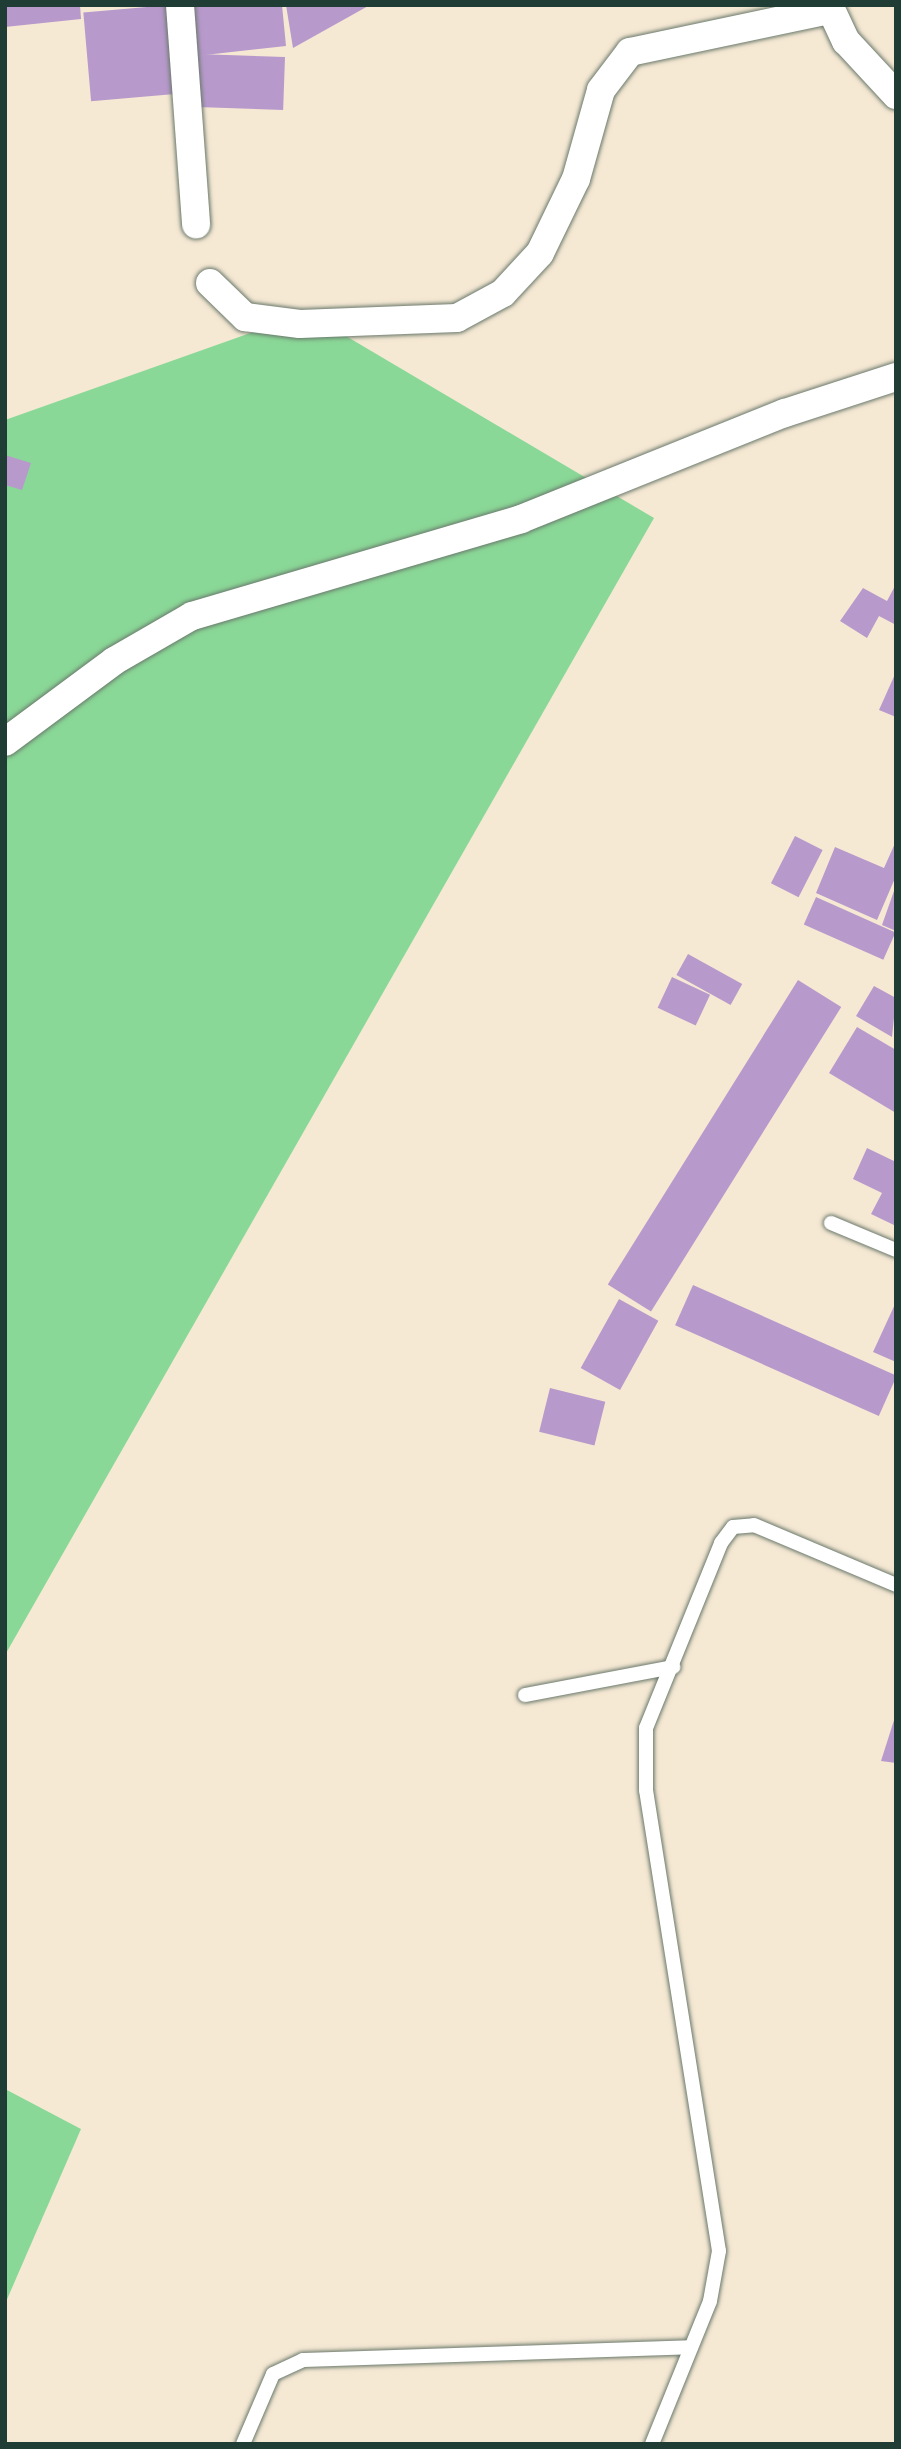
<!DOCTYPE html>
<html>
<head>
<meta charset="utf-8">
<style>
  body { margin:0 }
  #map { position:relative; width:901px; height:2449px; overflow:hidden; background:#f6e9d4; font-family:"Indie Flower",sans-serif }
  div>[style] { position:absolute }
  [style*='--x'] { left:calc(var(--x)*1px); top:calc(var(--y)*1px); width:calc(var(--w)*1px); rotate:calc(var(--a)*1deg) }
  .green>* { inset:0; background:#8ad897 }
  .building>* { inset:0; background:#b899cc; transform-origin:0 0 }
  .roads { filter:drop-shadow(0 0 2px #6a796c) drop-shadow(0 0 2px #6a796c) }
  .lane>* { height:14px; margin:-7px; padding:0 7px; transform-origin:7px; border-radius:7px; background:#fff }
  .street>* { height:28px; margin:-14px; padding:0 14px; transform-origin:14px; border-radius:14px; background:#fff }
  span { translate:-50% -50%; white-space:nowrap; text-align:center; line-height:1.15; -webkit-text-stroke:7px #fbf7ec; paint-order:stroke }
  .frame { position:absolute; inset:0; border:7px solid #1f3d34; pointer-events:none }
</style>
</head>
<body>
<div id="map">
  <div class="green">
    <i style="clip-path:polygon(307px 313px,654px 518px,5px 1655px,5px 420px)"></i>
    <i style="clip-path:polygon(5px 2089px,81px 2129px,5px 2304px)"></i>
  </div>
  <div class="building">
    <i style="clip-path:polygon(5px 5px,80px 5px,81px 19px,5px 27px)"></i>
    <i style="left:170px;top:5px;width:89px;height:87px;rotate:85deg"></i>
    <i style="clip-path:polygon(191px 5px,282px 5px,286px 46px,196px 56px)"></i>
    <i style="clip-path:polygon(286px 5px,370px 5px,293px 48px)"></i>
    <i style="left:285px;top:57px;width:53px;height:94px;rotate:92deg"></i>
    <i style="clip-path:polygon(5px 455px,31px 463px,22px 490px,5px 485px)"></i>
    <i style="clip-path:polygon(896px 584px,896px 625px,879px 616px,867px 638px,840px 621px,863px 588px,887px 601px)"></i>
    <i style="clip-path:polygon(896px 672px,896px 717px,879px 710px)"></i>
    <i style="left:795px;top:836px;width:31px;height:53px;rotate:27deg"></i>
    <i style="clip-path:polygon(896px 841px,896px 876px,877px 920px,816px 893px,835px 847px,884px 868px)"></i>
    <i style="clip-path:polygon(895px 888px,896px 888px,896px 931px,882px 925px)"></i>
    <i style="left:816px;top:897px;width:87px;height:30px;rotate:24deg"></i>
    <i style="left:688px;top:954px;width:62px;height:24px;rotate:29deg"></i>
    <i style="left:672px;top:977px;width:42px;height:34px;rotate:25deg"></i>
    <i style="left:798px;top:980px;width:51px;height:359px;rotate:32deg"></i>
    <i style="clip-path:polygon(874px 986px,896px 998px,892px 1037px,856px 1016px)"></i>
    <i style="clip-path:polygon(857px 1027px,896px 1050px,896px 1113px,829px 1073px)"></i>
    <i style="clip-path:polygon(867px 1148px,896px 1162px,896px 1226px,871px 1214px,882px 1193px,853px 1179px)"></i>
    <i style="left:693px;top:1285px;width:223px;height:44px;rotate:24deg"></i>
    <i style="left:619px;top:1299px;width:45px;height:79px;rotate:29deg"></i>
    <i style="clip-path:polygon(896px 1302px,896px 1362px,873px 1352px)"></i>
    <i style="left:550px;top:1388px;width:57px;height:45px;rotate:14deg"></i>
    <i style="clip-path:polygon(895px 1717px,896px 1763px,881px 1761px)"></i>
  </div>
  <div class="roads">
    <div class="lane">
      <i style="--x:831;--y:1223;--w:70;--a:22.6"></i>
      <i style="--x:525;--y:1695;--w:151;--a:-10.7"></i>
      <i style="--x:243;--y:2444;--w:76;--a:-66.8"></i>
      <i style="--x:273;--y:2374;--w:33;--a:-25"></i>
      <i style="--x:303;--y:2360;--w:388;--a:-1.9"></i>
      <i style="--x:652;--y:2444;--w:154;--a:-67.9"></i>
      <i style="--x:710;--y:2301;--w:51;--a:-79.8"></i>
      <i style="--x:719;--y:2251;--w:467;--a:-99"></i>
      <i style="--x:646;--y:1790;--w:62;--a:-90"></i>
      <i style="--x:646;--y:1728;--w:200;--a:-67.9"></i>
      <i style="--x:721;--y:1543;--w:20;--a:-53"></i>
      <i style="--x:733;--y:1527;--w:21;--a:-5"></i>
      <i style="--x:754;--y:1525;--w:154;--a:22.9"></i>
    </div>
    <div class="street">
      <i style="--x:180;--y:5;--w:220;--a:85.8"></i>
      <i style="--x:829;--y:5;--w:40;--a:65"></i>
      <i style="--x:846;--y:41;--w:74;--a:47.2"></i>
      <i style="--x:210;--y:283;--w:49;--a:44.2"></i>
      <i style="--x:245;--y:317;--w:55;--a:7.3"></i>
      <i style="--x:300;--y:324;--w:157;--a:-2.2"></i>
      <i style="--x:457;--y:318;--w:52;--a:-28.5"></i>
      <i style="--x:503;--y:293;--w:54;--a:-47.2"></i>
      <i style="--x:540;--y:253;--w:82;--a:-64.1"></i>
      <i style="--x:576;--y:179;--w:92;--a:-74.3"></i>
      <i style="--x:601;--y:90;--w:48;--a:-52.7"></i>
      <i style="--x:630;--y:52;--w:204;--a:-11.9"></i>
      <i style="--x:5;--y:742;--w:136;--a:-36.6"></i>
      <i style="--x:114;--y:661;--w:90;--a:-30"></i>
      <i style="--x:192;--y:616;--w:343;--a:-16.4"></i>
      <i style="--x:521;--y:519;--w:284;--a:-21.9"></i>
      <i style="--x:785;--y:413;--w:117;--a:-18"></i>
    </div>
  </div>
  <div class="frame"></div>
</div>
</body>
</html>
